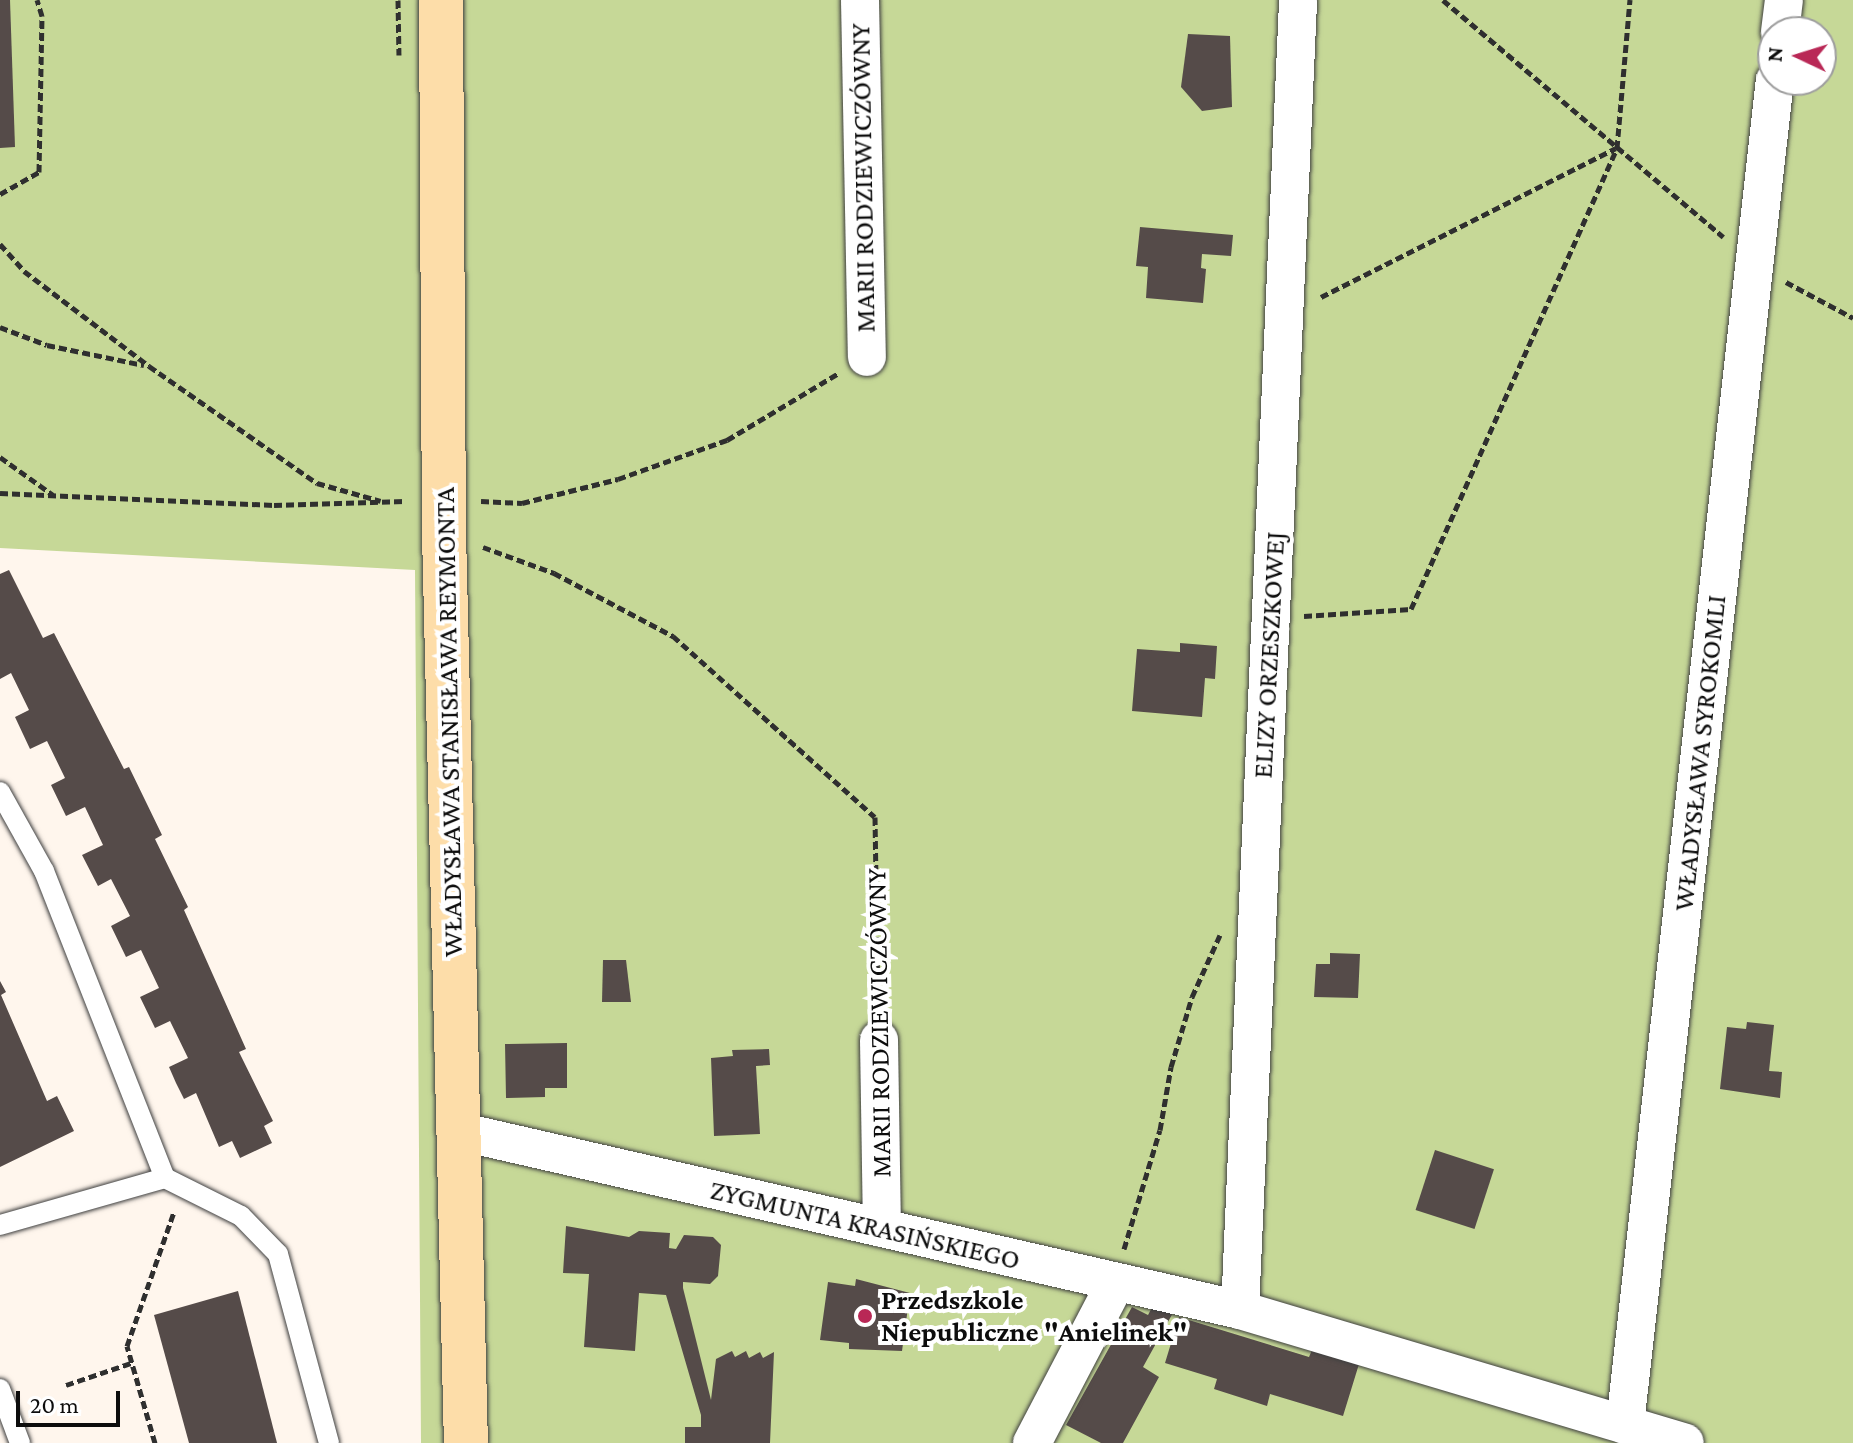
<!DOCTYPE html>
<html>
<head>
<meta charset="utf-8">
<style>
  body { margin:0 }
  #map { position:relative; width:1853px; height:1443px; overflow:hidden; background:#fff6ed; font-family:"Crimson Pro",serif }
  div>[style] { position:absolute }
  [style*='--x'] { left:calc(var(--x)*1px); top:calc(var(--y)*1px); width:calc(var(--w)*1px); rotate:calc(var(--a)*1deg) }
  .forest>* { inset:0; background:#c6d897 }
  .building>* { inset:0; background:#554b49; transform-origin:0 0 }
  .path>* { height:5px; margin-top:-2.5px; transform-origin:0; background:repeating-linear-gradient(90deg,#2f2f2f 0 8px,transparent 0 12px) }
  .roads { filter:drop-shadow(0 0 2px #404040) drop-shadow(0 0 2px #404040) }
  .lane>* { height:20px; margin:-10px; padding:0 10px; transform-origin:10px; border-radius:10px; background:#fff }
  .street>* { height:38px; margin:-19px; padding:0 19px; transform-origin:19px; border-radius:19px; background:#fff }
  .secondary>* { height:44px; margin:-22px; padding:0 22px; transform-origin:22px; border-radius:22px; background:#fddda9 }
  .dots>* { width:22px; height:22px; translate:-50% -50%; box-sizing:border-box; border:4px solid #fff; border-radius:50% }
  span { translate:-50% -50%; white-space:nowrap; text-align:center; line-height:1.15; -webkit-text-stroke:8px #fff; paint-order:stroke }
  .street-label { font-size:28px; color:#0d0d0d }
  .poi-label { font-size:28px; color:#0d0d0d; font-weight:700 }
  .left { translate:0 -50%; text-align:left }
  .north { position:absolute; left:1757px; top:16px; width:80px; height:80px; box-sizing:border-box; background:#fff; border:2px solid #9e9e9e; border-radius:50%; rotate:274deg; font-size:22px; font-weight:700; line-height:32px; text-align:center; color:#0d0d0d }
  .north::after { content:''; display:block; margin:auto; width:28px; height:36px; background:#b92856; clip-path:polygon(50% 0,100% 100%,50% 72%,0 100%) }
  .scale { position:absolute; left:16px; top:1391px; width:104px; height:36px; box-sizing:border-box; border:4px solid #0d0d0d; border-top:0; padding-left:10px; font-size:24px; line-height:28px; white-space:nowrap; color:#0d0d0d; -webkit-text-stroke:6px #fff; paint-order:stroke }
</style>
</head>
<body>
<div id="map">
  <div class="forest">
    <i style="clip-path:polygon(evenodd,0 0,1853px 0,1853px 1443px,421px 1443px,415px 570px,0 548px,0 0,1773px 32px,1821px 32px,1821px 80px,1773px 80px,1773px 32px)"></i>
  </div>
  <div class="building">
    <i style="clip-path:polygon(0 0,10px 0,15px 147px,0 148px)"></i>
    <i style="clip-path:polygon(1188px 34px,1230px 36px,1232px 107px,1202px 111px,1181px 87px)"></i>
    <i style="clip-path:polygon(1140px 227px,1233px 235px,1231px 256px,1202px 254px,1201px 268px,1206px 269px,1203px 303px,1146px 298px,1148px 267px,1136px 266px)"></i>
    <i style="clip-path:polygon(9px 570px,43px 638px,54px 633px,124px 769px,129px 767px,162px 835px,155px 839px,188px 907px,184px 910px,246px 1049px,239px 1052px,273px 1121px,264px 1126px,272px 1143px,240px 1158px,232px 1141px,219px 1147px,196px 1093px,184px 1099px,176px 1083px,169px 1067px,188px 1058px,170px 1021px,155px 1028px,140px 997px,159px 988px,141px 950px,126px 957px,111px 926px,130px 916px,111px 879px,98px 886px,82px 855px,103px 845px,85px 807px,66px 816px,51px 785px,65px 778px,47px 741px,30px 749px,15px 717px,29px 710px,11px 673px,0 679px,0 574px)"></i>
    <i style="clip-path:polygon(1180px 643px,1217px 646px,1215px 679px,1205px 678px,1202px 717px,1132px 711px,1137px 649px,1180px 652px)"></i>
    <i style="clip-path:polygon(1330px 953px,1360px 954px,1358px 998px,1314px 997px,1316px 964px,1330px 964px)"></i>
    <i style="clip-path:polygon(603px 960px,626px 960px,631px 1002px,602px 1002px)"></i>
    <i style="clip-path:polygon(0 981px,6px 992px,1px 995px,47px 1101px,57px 1096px,74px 1131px,0 1167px)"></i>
    <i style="clip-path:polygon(1747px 1022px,1774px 1025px,1769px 1071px,1782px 1072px,1780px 1098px,1720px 1089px,1727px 1027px,1746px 1029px)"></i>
    <i style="clip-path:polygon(567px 1043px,567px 1088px,545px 1088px,545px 1097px,506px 1098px,505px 1044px)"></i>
    <i style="clip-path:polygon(769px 1049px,770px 1065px,756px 1066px,760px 1134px,714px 1136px,711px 1058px,733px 1056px,732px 1050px)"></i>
    <i style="left:1435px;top:1150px;width:62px;height:63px;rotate:18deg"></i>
    <i style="clip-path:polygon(566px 1226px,629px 1237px,639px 1231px,670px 1233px,669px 1248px,676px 1249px,684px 1235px,713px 1237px,721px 1245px,718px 1276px,710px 1284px,683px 1282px,683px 1288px,711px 1400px,716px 1359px,732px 1351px,735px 1357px,746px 1351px,749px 1358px,760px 1352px,763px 1358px,774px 1352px,770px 1443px,685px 1443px,685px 1427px,701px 1427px,701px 1415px,666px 1295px,639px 1293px,635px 1351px,584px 1347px,589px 1274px,563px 1273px)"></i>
    <i style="clip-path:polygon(856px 1279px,910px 1293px,902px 1351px,849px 1349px,849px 1343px,820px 1340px,828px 1282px,855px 1286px)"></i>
    <i style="clip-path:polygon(238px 1291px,277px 1443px,189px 1443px,154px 1315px)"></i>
    <i style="clip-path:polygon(1155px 1302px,1174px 1311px,1143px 1367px,1159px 1377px,1123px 1443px,1101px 1443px,1066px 1425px,1132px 1307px,1148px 1315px)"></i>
    <i style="clip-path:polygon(1179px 1317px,1309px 1357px,1312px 1350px,1359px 1364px,1343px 1416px,1270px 1394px,1267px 1406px,1214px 1389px,1217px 1379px,1165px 1363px)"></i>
  </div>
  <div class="path">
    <i style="--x:398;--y:0;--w:55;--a:89"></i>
    <i style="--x:1443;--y:0;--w:367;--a:40.2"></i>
    <i style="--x:0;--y:194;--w:45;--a:-29.4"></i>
    <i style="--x:39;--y:172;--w:156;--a:-88.9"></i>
    <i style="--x:42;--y:16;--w:17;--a:-107"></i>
    <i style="--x:0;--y:244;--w:36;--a:48"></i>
    <i style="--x:24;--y:271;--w:157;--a:37.2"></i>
    <i style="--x:149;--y:366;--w:205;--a:34.9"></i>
    <i style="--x:317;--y:483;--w:66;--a:15.7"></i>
    <i style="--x:1786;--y:282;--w:76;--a:28.2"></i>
    <i style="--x:1321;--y:297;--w:330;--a:-26.8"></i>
    <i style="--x:0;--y:327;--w:50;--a:21"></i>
    <i style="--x:47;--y:345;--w:99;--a:11.7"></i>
    <i style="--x:0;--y:457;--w:65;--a:35.6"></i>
    <i style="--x:0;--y:493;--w:274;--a:2.5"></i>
    <i style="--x:274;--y:505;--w:131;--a:-1.7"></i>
    <i style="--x:481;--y:501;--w:41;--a:2.8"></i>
    <i style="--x:522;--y:503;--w:99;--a:-14"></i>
    <i style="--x:618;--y:479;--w:116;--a:-19.7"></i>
    <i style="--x:727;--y:440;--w:131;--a:-30.9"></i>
    <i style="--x:483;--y:547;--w:76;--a:20.1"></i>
    <i style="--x:554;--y:573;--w:135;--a:27.9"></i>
    <i style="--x:673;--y:636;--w:271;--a:41.9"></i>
    <i style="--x:875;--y:817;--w:188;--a:89.1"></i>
    <i style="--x:1304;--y:616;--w:107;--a:-3.7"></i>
    <i style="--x:1411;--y:609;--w:505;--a:-65.92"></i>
    <i style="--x:1617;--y:148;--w:149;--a:-85"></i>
    <i style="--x:1124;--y:1249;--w:124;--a:-73.2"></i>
    <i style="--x:1160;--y:1130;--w:64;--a:-80.1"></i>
    <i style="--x:1171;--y:1067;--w:73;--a:-73.3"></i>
    <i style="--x:1192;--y:997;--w:68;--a:-65.7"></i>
    <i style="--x:66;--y:1385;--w:69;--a:-18.7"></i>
    <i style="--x:155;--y:1443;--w:101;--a:-106.1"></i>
    <i style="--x:127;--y:1346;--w:142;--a:-70.7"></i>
  </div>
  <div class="roads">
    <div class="lane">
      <i style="--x:0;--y:792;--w:90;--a:60.9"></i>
      <i style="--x:44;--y:871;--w:330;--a:68.5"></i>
      <i style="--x:165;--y:1178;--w:85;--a:26.6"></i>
      <i style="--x:241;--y:1216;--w:53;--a:45.8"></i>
      <i style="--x:278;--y:1254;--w:196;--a:74.9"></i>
      <i style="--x:0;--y:1225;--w:172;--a:-15.9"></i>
      <i style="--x:0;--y:1389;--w:58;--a:69.7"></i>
    </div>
    <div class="street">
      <i style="--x:860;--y:0;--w:357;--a:88.9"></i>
      <i style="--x:1780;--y:32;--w:32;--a:-83"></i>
      <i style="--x:879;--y:1040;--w:188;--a:89.1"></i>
      <i style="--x:458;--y:1131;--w:802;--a:12.89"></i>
      <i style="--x:1240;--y:1310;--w:464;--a:16.6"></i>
      <i style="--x:1240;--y:1310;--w:1311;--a:-87.46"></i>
      <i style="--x:1625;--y:1425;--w:1353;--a:-83.64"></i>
      <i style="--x:1032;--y:1443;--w:179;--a:-62.4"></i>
    </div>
    <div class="secondary">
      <i style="--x:441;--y:0;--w:533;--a:89.68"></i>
      <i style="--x:444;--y:533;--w:910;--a:88.62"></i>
    </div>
  </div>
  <div class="dots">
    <i style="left:865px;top:1316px;background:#b92856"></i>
  </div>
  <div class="street-label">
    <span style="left:863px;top:178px;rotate:-91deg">MARII RODZIEWICZÓWNY</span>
    <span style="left:1269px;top:655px;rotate:-87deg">ELIZY ORZESZKOWEJ</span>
    <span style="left:449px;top:722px;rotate:-91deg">WŁADYSŁAWA STANISŁAWA REYMONTA</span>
    <span style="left:1700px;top:753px;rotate:-84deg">WŁADYSŁAWA SYROKOMLI</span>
    <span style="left:879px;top:1023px;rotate:-91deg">MARII RODZIEWICZÓWNY</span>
    <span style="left:865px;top:1225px;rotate:13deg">ZYGMUNTA KRASIŃSKIEGO</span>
  </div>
  <div class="poi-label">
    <span class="left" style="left:881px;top:1316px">Przedszkole<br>Niepubliczne "Anielinek"</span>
  </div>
  <div class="north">N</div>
  <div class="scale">20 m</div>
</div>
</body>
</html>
